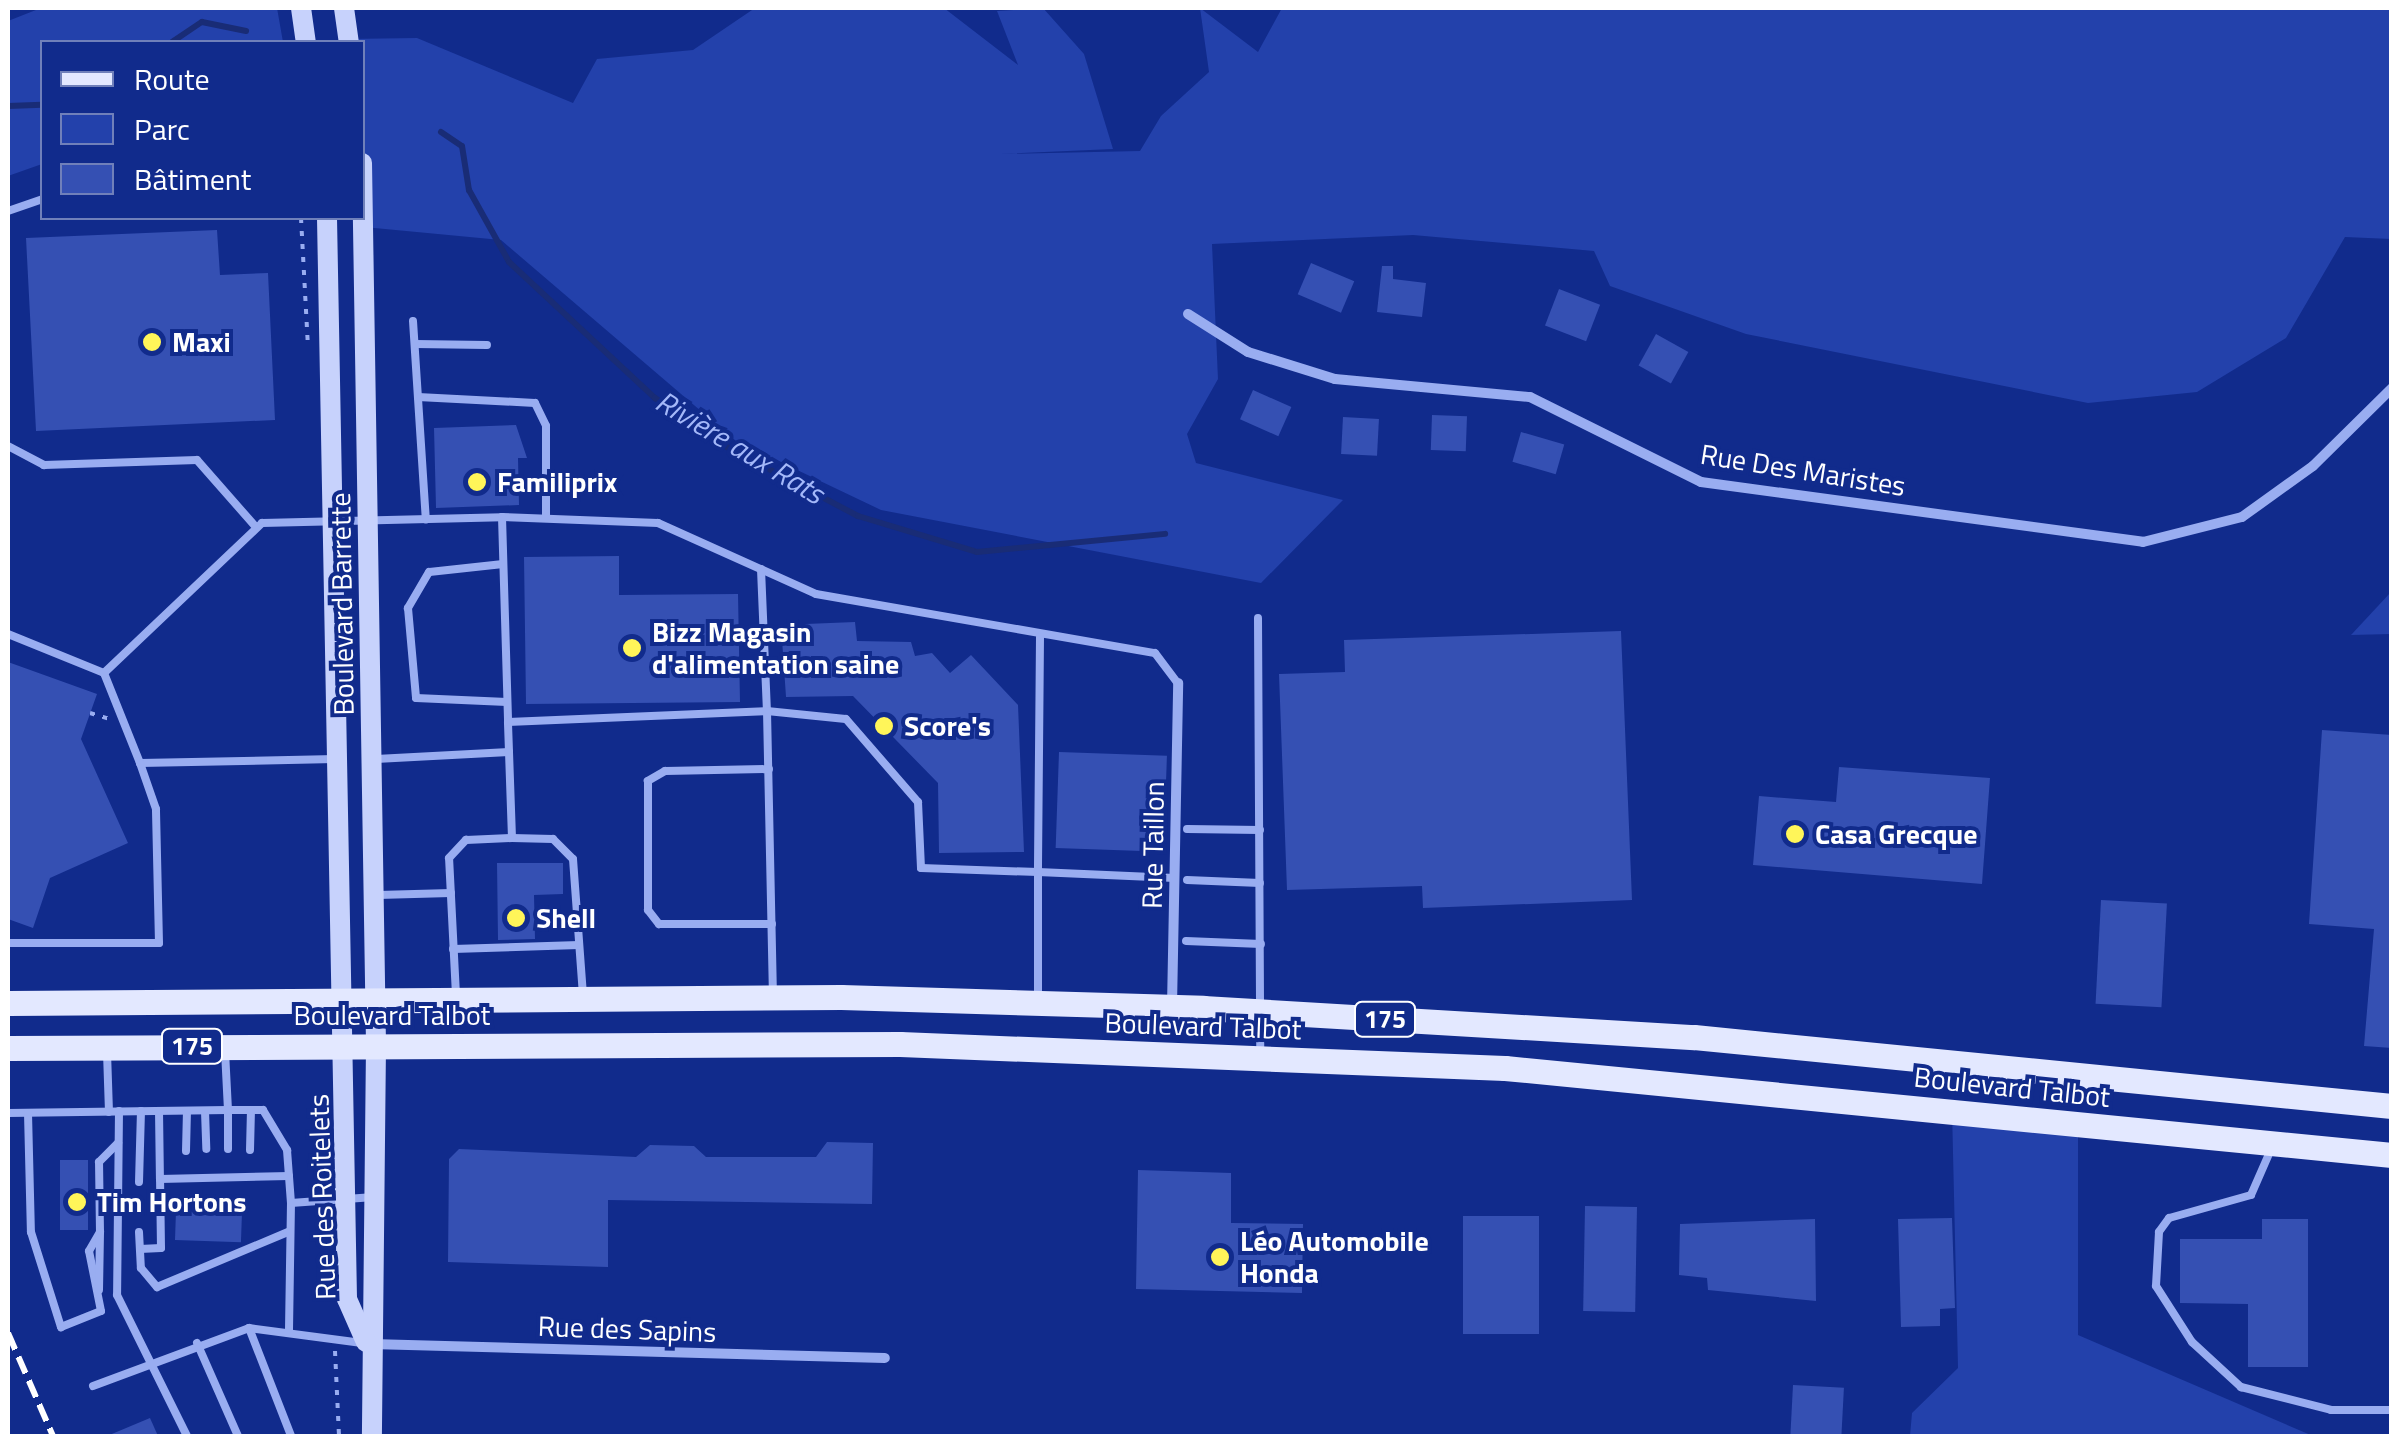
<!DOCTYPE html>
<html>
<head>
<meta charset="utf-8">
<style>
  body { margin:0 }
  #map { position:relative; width:2399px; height:1444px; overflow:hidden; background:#112b8c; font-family:"Titillium Web",sans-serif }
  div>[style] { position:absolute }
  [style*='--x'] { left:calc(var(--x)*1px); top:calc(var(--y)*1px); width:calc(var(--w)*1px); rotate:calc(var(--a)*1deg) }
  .green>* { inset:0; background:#2341ab }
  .stream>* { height:6px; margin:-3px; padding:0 3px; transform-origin:3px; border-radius:3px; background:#192c76 }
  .building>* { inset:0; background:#3550b3; transform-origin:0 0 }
  .path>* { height:4px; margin-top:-2px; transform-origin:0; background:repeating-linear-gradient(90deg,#99adf1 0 5px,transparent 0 13px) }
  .lane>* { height:8px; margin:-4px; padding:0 4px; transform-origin:4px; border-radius:4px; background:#99adf1 }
  .street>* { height:10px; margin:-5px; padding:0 5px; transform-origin:5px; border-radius:5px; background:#99adf1 }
  .secondary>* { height:20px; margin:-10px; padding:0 10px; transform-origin:10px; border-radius:10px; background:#c7d2fc }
  .primary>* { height:25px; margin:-12.5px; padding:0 12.5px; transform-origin:12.5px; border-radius:12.5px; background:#e3e8ff }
  .rail>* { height:6px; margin-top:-3px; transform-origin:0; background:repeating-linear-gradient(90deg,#fff 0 18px,transparent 0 26px) }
  .dots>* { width:28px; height:28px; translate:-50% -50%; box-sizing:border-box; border:5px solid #112b8c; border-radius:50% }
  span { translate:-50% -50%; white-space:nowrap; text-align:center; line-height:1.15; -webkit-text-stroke:8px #112b8c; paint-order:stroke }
  .shield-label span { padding:2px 8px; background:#112b8c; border:2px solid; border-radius:8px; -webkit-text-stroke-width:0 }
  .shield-label { font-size:25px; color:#fff; font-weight:700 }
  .poi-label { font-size:28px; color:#fff; font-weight:700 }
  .left { translate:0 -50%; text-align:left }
  .street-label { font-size:28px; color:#fff }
  .water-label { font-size:30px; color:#a4b8f9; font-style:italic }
  .frame { position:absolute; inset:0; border:10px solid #fff; pointer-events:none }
  .legend { position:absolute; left:40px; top:40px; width:325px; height:180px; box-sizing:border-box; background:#112b8c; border:2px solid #7080ba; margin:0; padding:12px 18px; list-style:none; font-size:30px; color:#fff }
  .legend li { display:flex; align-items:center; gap:20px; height:50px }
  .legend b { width:50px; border:2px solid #7080ba }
</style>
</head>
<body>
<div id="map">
  <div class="green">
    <i style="clip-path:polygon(41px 8px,277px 8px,283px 42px,42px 42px,42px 164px,8px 176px,8px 21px)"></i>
    <i style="clip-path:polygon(755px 8px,944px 8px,1018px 65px,997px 11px,1043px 8px,1084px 54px,1113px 149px,999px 154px,1140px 151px,1161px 116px,1209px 72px,1200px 8px,1258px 52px,1282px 8px,2391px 8px,2391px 239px,2345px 237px,2286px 338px,2197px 392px,2088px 403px,1746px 334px,1610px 286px,1594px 251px,1413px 235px,1212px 244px,1218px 379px,1187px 434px,1196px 463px,1343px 500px,1261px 583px,881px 510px,736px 441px,501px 240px,364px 227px,362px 42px,348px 39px,417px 38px,573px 103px,597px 59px,693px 50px)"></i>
    <i style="clip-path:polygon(2391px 592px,2391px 634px,2351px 635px)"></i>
    <i style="clip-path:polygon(1952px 1110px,2078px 1126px,2078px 1335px,2313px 1436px,1910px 1436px,1912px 1413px,1958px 1368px)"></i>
  </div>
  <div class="stream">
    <i style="--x:172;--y:42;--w:36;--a:-34"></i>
    <i style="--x:202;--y:22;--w:45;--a:11.6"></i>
    <i style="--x:8;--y:106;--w:34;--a:-2"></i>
    <i style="--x:441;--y:132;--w:25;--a:34"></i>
    <i style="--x:462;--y:146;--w:45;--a:81"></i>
    <i style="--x:469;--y:190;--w:82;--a:60.9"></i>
    <i style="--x:509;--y:262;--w:200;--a:43"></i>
    <i style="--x:655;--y:398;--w:87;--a:34.2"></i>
    <i style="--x:727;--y:447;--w:148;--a:27.8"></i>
    <i style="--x:858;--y:516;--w:124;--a:16.8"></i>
    <i style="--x:977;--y:552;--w:189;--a:-5.5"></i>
  </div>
  <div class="building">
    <i style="clip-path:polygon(217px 230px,220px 275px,268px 273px,275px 420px,36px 431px,26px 238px)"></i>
    <i style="left:1311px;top:263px;width:47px;height:34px;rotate:23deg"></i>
    <i style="clip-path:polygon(1382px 266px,1393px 266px,1393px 279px,1426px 283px,1422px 317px,1377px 312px)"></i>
    <i style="left:1559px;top:289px;width:44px;height:39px;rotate:21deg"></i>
    <i style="left:1656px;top:334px;width:37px;height:36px;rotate:29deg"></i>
    <i style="left:1253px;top:390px;width:42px;height:32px;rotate:24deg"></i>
    <i style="left:1432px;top:415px;width:35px;height:35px;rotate:2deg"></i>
    <i style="left:1343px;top:417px;width:36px;height:37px;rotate:3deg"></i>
    <i style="clip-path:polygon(516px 425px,527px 458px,518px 458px,519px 505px,436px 508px,434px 428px)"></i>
    <i style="left:1521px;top:432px;width:45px;height:31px;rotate:16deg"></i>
    <i style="clip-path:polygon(619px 556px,619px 595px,738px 594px,740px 702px,526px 704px,524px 557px)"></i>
    <i style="clip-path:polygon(855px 622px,857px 641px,911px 642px,915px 656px,932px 653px,950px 673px,971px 655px,1018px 705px,1024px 852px,939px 853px,938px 783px,853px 696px,786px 697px,781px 625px)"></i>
    <i style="clip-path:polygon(1621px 631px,1632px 900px,1423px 908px,1422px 886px,1287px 890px,1279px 674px,1345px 672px,1344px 640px)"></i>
    <i style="clip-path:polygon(8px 662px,97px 694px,81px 739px,128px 843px,50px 878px,33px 928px,8px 919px)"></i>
    <i style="clip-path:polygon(2322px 730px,2392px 735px,2392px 1048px,2364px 1046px,2374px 929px,2309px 924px)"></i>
    <i style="left:1059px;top:752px;width:108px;height:96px;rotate:2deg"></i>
    <i style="clip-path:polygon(1839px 767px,1990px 778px,1982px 884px,1753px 865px,1759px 796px,1836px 802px)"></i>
    <i style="clip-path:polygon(497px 863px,563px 863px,563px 894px,534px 895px,535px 939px,498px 940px)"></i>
    <i style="left:2101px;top:900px;width:66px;height:104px;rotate:3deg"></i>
    <i style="clip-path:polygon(827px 1142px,873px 1143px,872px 1204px,608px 1200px,608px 1267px,448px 1262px,449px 1159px,459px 1149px,636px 1157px,650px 1145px,694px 1146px,706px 1157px,816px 1157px)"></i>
    <i style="left:60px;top:1160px;width:28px;height:70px"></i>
    <i style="clip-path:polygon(1138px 1170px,1231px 1173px,1231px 1223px,1303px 1224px,1302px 1293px,1136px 1289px)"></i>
    <i style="left:1585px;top:1206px;width:52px;height:105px;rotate:1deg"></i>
    <i style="left:176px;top:1211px;width:66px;height:29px;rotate:2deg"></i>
    <i style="left:1539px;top:1216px;width:118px;height:76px;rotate:90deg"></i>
    <i style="clip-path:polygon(1952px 1218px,1955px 1308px,1940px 1309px,1940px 1326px,1901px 1327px,1898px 1219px)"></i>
    <i style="clip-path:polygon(1815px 1219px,1816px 1301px,1708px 1290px,1707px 1278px,1679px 1275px,1680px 1224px)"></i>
    <i style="clip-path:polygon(2262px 1219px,2308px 1219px,2308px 1367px,2248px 1367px,2248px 1304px,2180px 1303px,2180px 1239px,2262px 1239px)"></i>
    <i style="left:1793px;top:1385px;width:51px;height:51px;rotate:3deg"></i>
    <i style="clip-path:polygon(150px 1418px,158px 1436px,107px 1436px)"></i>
  </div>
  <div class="path">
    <i style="--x:301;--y:218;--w:130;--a:86.9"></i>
    <i style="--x:90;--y:713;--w:21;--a:17"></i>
    <i style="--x:335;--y:1351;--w:85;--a:87.3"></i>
  </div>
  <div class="lane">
    <i style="--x:8;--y:211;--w:36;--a:-19"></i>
    <i style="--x:413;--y:321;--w:199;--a:86.3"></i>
    <i style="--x:415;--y:344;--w:72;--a:0.8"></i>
    <i style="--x:418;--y:397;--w:117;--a:2.9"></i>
    <i style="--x:535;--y:403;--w:25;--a:64"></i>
    <i style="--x:546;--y:426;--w:91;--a:90"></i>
    <i style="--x:8;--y:446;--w:41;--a:27.8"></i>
    <i style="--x:44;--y:465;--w:153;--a:-1.9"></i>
    <i style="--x:197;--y:460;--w:88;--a:48.7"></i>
    <i style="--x:502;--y:517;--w:156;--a:2.2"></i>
    <i style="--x:658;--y:523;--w:173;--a:24.2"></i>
    <i style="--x:816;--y:594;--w:344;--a:9.9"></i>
    <i style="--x:1155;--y:653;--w:38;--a:53"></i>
    <i style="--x:503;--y:564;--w:74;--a:173.8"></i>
    <i style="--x:429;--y:572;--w:42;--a:120.3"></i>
    <i style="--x:408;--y:608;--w:90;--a:84.9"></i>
    <i style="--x:416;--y:698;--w:91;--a:2.5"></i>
    <i style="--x:761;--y:569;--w:142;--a:87.6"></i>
    <i style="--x:767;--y:711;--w:79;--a:5.8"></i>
    <i style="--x:846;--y:719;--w:110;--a:49.1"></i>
    <i style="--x:918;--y:802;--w:66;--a:87.4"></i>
    <i style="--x:921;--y:868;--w:117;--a:2"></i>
    <i style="--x:1038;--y:872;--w:126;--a:90"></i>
    <i style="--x:1258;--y:618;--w:435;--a:89.7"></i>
    <i style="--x:8;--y:634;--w:104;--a:22.1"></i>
    <i style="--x:1040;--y:637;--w:235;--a:90.5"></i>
    <i style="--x:1038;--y:872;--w:137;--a:2.5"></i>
    <i style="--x:335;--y:759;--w:195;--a:178.8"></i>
    <i style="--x:140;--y:763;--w:97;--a:-111.8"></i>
    <i style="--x:104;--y:673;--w:218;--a:-43.5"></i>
    <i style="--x:262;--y:523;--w:240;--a:-1.4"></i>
    <i style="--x:502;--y:517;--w:205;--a:88.3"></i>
    <i style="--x:376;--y:759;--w:133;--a:-3"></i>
    <i style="--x:509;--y:752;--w:30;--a:-92"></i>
    <i style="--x:508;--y:722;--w:259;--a:-2.4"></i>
    <i style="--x:767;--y:711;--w:282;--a:88.8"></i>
    <i style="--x:769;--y:769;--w:104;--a:178.9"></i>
    <i style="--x:665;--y:771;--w:20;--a:150"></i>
    <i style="--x:648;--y:781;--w:129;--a:90"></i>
    <i style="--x:648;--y:910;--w:18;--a:52"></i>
    <i style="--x:659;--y:924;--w:113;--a:0"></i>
    <i style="--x:1187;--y:829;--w:73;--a:0.8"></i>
    <i style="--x:512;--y:838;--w:41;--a:1.4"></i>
    <i style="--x:553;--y:839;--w:28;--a:45"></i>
    <i style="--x:573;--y:859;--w:135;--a:85.8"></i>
    <i style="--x:1187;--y:880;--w:73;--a:2.4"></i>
    <i style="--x:378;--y:895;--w:73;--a:-1.6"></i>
    <i style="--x:1186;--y:941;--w:75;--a:2.3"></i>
    <i style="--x:8;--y:943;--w:151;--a:0"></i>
    <i style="--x:159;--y:943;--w:134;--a:-91.3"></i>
    <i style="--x:156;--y:809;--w:49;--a:-109.2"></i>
    <i style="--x:453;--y:949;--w:126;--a:-1.8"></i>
    <i style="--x:456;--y:995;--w:137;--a:-92.9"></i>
    <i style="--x:449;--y:858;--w:25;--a:-47"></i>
    <i style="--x:466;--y:840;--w:46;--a:-2.5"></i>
    <i style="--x:512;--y:838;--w:86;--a:-92"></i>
    <i style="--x:225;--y:1051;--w:59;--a:87.1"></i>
    <i style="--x:228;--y:1110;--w:35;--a:0"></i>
    <i style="--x:263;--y:1110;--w:47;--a:59"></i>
    <i style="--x:287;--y:1150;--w:53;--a:85.7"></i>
    <i style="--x:107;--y:1052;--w:60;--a:88.1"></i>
    <i style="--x:119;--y:1111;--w:184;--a:90.6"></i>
    <i style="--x:117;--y:1295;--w:157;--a:63.6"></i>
    <i style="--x:159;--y:1111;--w:68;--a:89.2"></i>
    <i style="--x:160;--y:1179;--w:129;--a:-1.3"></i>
    <i style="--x:205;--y:1111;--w:38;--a:88"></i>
    <i style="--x:8;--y:1113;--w:220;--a:-0.8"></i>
    <i style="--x:228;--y:1110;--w:39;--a:90"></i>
    <i style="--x:28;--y:1113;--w:119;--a:88.6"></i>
    <i style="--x:31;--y:1232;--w:100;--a:72.5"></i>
    <i style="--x:61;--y:1327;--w:43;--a:-21.8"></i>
    <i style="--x:101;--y:1311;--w:61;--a:-101.3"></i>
    <i style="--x:89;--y:1251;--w:22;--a:-60"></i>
    <i style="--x:100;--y:1232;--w:70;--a:-90.8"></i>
    <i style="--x:99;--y:1162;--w:27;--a:-45"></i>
    <i style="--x:2272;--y:1147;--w:52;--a:113.6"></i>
    <i style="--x:2251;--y:1195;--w:85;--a:164.3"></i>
    <i style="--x:2169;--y:1218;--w:17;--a:126"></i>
    <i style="--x:2159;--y:1232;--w:54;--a:93.2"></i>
    <i style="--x:2156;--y:1286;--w:67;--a:57.3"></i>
    <i style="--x:2192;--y:1342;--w:67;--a:42.6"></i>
    <i style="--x:2241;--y:1387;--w:93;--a:14.3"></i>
    <i style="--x:2331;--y:1410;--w:61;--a:0"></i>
    <i style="--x:250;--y:1150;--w:40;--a:-88.6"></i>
    <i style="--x:186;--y:1151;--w:40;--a:-88.6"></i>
    <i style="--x:139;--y:1182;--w:71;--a:-88.4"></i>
    <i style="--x:139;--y:1232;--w:36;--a:87"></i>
    <i style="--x:141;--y:1268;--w:25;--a:50"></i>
    <i style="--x:157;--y:1287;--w:144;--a:-22.8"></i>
    <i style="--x:140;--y:1249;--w:21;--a:-3"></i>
    <i style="--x:161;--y:1248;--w:69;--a:-90.8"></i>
    <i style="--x:99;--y:1290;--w:58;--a:-89"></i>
    <i style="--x:249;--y:1328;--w:116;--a:68.7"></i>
    <i style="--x:289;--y:1330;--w:127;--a:-89.1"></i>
    <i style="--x:291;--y:1203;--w:83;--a:-4.1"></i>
    <i style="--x:197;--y:1343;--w:102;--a:66.2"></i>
    <i style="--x:93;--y:1386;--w:166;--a:-20.4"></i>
    <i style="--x:249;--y:1328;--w:114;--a:7.6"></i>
  </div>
  <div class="street">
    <i style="--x:1188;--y:314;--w:71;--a:32.3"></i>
    <i style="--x:1248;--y:352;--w:91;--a:17.2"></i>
    <i style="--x:1335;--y:379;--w:196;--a:5.3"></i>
    <i style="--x:1530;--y:397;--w:191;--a:26.4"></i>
    <i style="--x:1701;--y:482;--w:446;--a:7.7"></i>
    <i style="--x:2143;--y:542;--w:102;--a:-14.2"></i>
    <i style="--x:2242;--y:517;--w:87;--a:-35.7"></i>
    <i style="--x:2313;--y:466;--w:111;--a:-44.6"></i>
    <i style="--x:1172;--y:1006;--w:323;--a:-88.9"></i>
    <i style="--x:371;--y:1344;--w:514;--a:1.56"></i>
  </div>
  <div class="secondary">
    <i style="--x:301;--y:8;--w:34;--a:82"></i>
    <i style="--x:344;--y:8;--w:34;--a:82"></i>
    <i style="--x:362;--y:163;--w:882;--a:89.09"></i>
    <i style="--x:376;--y:1045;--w:391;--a:90.6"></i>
    <i style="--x:327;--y:218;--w:1081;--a:88.94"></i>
    <i style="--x:347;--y:1299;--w:47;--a:66.2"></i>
  </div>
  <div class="primary">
    <i style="--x:8;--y:1003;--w:833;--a:-0.41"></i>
    <i style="--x:841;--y:997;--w:362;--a:1.7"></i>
    <i style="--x:1203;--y:1008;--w:492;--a:3.4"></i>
    <i style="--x:1694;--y:1037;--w:701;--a:5.65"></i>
    <i style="--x:8;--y:1048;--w:892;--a:-0.26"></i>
    <i style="--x:900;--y:1044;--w:605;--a:2.27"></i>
    <i style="--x:1505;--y:1068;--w:891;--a:5.6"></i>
  </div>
  <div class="rail">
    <i style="--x:8;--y:1333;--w:112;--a:66.4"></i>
  </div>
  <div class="dots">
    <i style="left:152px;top:342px;background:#fff559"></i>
    <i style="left:477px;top:482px;background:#fff559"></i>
    <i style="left:632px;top:648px;background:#fff559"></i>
    <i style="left:884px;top:726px;background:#fff559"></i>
    <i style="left:1795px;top:834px;background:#fff559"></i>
    <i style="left:516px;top:918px;background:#fff559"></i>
    <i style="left:77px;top:1202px;background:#fff559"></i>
    <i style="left:1220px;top:1257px;background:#fff559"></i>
  </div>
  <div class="shield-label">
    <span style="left:1385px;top:1019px">175</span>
    <span style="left:192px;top:1046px">175</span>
  </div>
  <div class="poi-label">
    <span class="left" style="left:172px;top:342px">Maxi</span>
    <span class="left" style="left:497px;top:482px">Familiprix</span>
    <span class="left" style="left:652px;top:648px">Bizz Magasin<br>d'alimentation saine</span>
    <span class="left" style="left:904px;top:726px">Score's</span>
    <span class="left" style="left:1815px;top:834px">Casa Grecque</span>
    <span class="left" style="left:536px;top:918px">Shell</span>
    <span class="left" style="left:97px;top:1202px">Tim Hortons</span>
    <span class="left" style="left:1240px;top:1257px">Léo Automobile<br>Honda</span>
  </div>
  <div class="street-label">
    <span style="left:1803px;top:470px;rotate:9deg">Rue Des Maristes</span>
    <span style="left:342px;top:604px;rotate:-91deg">Boulevard Barrette</span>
    <span style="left:1153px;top:845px;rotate:-89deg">Rue Taillon</span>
    <span style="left:392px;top:1015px">Boulevard Talbot</span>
    <span style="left:1203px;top:1026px;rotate:2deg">Boulevard Talbot</span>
    <span style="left:2012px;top:1087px;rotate:6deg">Boulevard Talbot</span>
    <span style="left:322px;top:1197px;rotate:-92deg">Rue des Roitelets</span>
    <span style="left:627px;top:1329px;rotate:2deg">Rue des Sapins</span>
  </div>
  <div class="water-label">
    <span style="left:740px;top:447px;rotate:31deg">Rivière aux Rats</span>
  </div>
  <div class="frame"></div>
  <ul class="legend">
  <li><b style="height:12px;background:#e3e8ff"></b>Route</li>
  <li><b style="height:28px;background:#2341ab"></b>Parc</li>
  <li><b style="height:28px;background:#3550b3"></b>Bâtiment</li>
  </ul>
</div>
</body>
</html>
